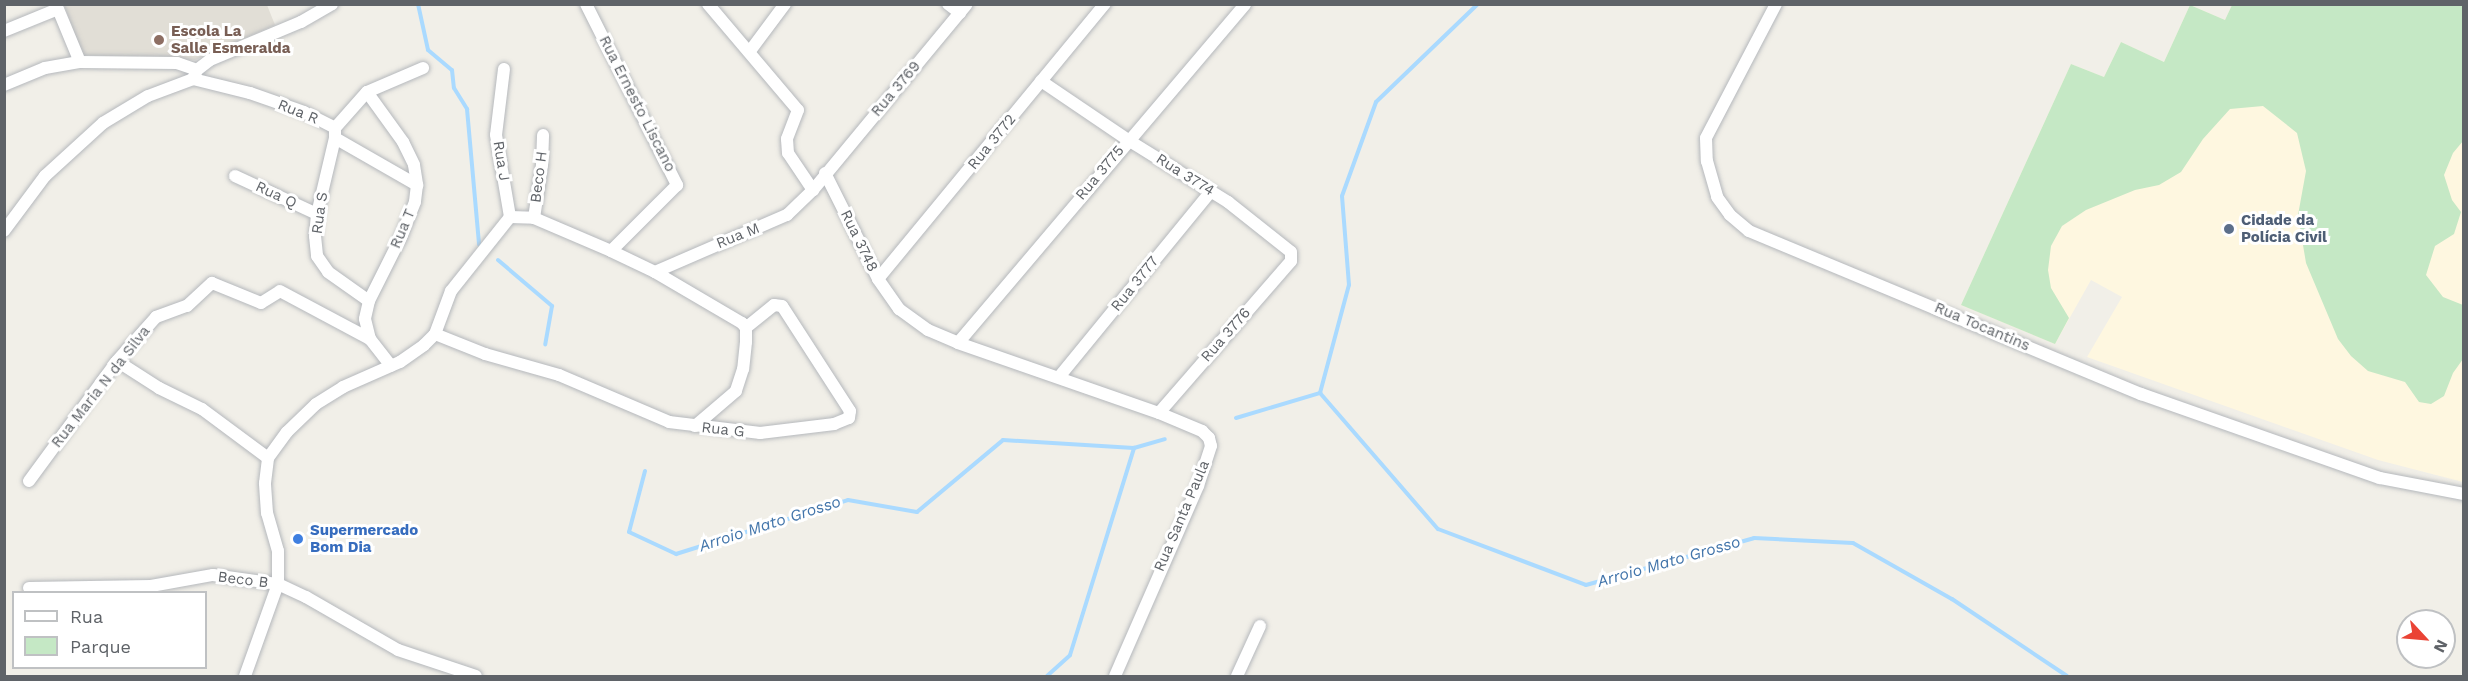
<!DOCTYPE html>
<html>
<head>
<meta charset="utf-8">
<style>
  body { margin:0 }
  #map { position:relative; width:2468px; height:681px; overflow:hidden; background:#f1efe8; font-family:"Work Sans",sans-serif }
  div>[style] { position:absolute }
  [style*='--x'] { left:calc(var(--x)*1px); top:calc(var(--y)*1px); width:calc(var(--w)*1px); rotate:calc(var(--a)*1deg) }
  .commercial>* { inset:0; background:#fef7e0 }
  .education>* { inset:0; background:#e1ded6 }
  .green>* { inset:0; background:#c5e8c5 }
  .stream>* { height:4px; margin:-2px; padding:0 2px; transform-origin:2px; border-radius:2px; background:#aadaff }
  .roads { filter:drop-shadow(0 0 2px #b5b8bc) drop-shadow(0 0 2px #b5b8bc) }
  .street>* { height:12px; margin:-6px; padding:0 6px; transform-origin:6px; border-radius:6px; background:#fff }
  .dots>* { width:16px; height:16px; translate:-50% -50%; box-sizing:border-box; border:3px solid #fff; border-radius:50% }
  span { translate:-50% -50%; white-space:nowrap; text-align:center; line-height:1.15; -webkit-text-stroke:6px #fff; paint-order:stroke }
  .education-label { font-size:15px; color:#785e54; font-weight:700 }
  .left { translate:0 -50%; text-align:left }
  .street-label { font-size:15px; color:#5f6368 }
  .service-label { font-size:15px; color:#4e5e75; font-weight:700 }
  .shop-label { font-size:15px; color:#366cbe; font-weight:700 }
  .water-label { font-size:16px; color:#4174aa; font-style:italic }
  .frame { position:absolute; inset:0; border:6px solid #5f6368; pointer-events:none }
  .legend { position:absolute; left:12px; top:591px; width:195px; height:78px; box-sizing:border-box; background:#fff; border:2px solid #bfc1c3; margin:0; padding:8px 10px; list-style:none; font-size:18px; color:#5f6368 }
  .legend li { display:flex; align-items:center; gap:12px; height:30px }
  .legend b { width:30px; border:2px solid #bfc1c3 }
  .north { position:absolute; left:2396px; top:609px; width:60px; height:60px; box-sizing:border-box; background:#fff; border:2px solid #bfc1c3; border-radius:50%; rotate:116deg; font-size:16px; font-weight:700; line-height:24px; text-align:center; color:#5f6368 }
  .north::after { content:''; display:block; margin:auto; width:21px; height:27px; background:#ea4335; clip-path:polygon(50% 0,100% 100%,50% 72%,0 100%) }
</style>
</head>
<body>
<div id="map">
  <div class="commercial">
    <i style="clip-path:polygon(2190px 5px,2225px 20px,2232px 5px,2463px 5px,2463px 482px,2378px 460px,2087px 357px,2122px 297px,2091px 280px,2055px 344px,1961px 305px,2071px 64px,2104px 77px,2121px 42px,2164px 62px)"></i>
  </div>
  <div class="education">
    <i style="clip-path:polygon(64px 5px,267px 5px,275px 25px,195px 60px,83px 55px)"></i>
  </div>
  <div class="green">
    <i style="clip-path:polygon(2461px 5px,2464px 7px,2463px 141px,2453px 153px,2444px 175px,2452px 200px,2461px 212px,2454px 234px,2435px 246px,2426px 275px,2443px 297px,2463px 305px,2463px 359px,2453px 373px,2444px 396px,2431px 404px,2419px 402px,2405px 382px,2368px 371px,2351px 356px,2338px 339px,2306px 263px,2298px 215px,2306px 171px,2297px 133px,2263px 106px,2230px 109px,2203px 139px,2181px 172px,2159px 185px,2135px 190px,2086px 210px,2062px 226px,2051px 246px,2048px 270px,2051px 288px,2069px 318px,2055px 344px,1961px 305px,2071px 64px,2104px 77px,2121px 42px,2164px 62px,2190px 5px,2225px 20px,2232px 5px)"></i>
  </div>
  <div class="stream">
    <i style="--x:418;--y:4;--w:47;--a:77.7"></i>
    <i style="--x:428;--y:50;--w:31;--a:40"></i>
    <i style="--x:452;--y:70;--w:18;--a:84"></i>
    <i style="--x:454;--y:88;--w:25;--a:58"></i>
    <i style="--x:467;--y:109;--w:136;--a:84.9"></i>
    <i style="--x:498;--y:260;--w:71;--a:40.4"></i>
    <i style="--x:552;--y:306;--w:39;--a:100"></i>
    <i style="--x:1320;--y:393;--w:112;--a:-75"></i>
    <i style="--x:1349;--y:285;--w:89;--a:-94.5"></i>
    <i style="--x:1342;--y:196;--w:100;--a:-70.1"></i>
    <i style="--x:1376;--y:102;--w:141;--a:-43.9"></i>
    <i style="--x:1236;--y:418;--w:88;--a:-16.6"></i>
    <i style="--x:1320;--y:393;--w:180;--a:49.1"></i>
    <i style="--x:1438;--y:529;--w:158;--a:20.7"></i>
    <i style="--x:1586;--y:585;--w:174;--a:-15.6"></i>
    <i style="--x:1754;--y:538;--w:99;--a:2.9"></i>
    <i style="--x:1853;--y:543;--w:114;--a:29.5"></i>
    <i style="--x:1952;--y:599;--w:138;--a:33.8"></i>
    <i style="--x:645;--y:471;--w:63;--a:104.7"></i>
    <i style="--x:629;--y:532;--w:52;--a:25.1"></i>
    <i style="--x:676;--y:554;--w:180;--a:-17.4"></i>
    <i style="--x:848;--y:500;--w:70;--a:9.9"></i>
    <i style="--x:917;--y:512;--w:112;--a:-39.9"></i>
    <i style="--x:1003;--y:440;--w:131;--a:3.5"></i>
    <i style="--x:1134;--y:448;--w:32;--a:-16"></i>
    <i style="--x:1047;--y:676;--w:31;--a:-42"></i>
    <i style="--x:1070;--y:655;--w:217;--a:-72.8"></i>
  </div>
  <div class="roads">
    <div class="street">
      <i style="--x:586;--y:4;--w:203;--a:63.3"></i>
      <i style="--x:677;--y:185;--w:93;--a:135"></i>
      <i style="--x:708;--y:4;--w:139;--a:49.7"></i>
      <i style="--x:798;--y:110;--w:31;--a:111"></i>
      <i style="--x:787;--y:139;--w:14;--a:86"></i>
      <i style="--x:788;--y:153;--w:45;--a:56"></i>
      <i style="--x:813;--y:190;--w:241;--a:-50.4"></i>
      <i style="--x:948;--y:4;--w:15;--a:37"></i>
      <i style="--x:1776;--y:4;--w:151;--a:117.6"></i>
      <i style="--x:1706;--y:138;--w:23;--a:88"></i>
      <i style="--x:1707;--y:161;--w:37;--a:74"></i>
      <i style="--x:1717;--y:197;--w:22;--a:54"></i>
      <i style="--x:1730;--y:215;--w:25;--a:40"></i>
      <i style="--x:1749;--y:231;--w:425;--a:22.6"></i>
      <i style="--x:2141;--y:394;--w:253;--a:19.4"></i>
      <i style="--x:2380;--y:478;--w:86;--a:10.8"></i>
      <i style="--x:4;--y:31;--w:58;--a:-22.2"></i>
      <i style="--x:58;--y:9;--w:57;--a:67.5"></i>
      <i style="--x:750;--y:51;--w:59;--a:-53.3"></i>
      <i style="--x:504;--y:69;--w:66;--a:96.9"></i>
      <i style="--x:496;--y:135;--w:83;--a:80.3"></i>
      <i style="--x:193;--y:79;--w:59;--a:13.8"></i>
      <i style="--x:250;--y:93;--w:57;--a:19.4"></i>
      <i style="--x:304;--y:112;--w:35;--a:27"></i>
      <i style="--x:335;--y:128;--w:10;--a:90"></i>
      <i style="--x:335;--y:138;--w:95;--a:29.8"></i>
      <i style="--x:1041;--y:81;--w:105;--a:34.1"></i>
      <i style="--x:1128;--y:140;--w:118;--a:31.8"></i>
      <i style="--x:1228;--y:202;--w:80;--a:38.4"></i>
      <i style="--x:1291;--y:252;--w:9;--a:90"></i>
      <i style="--x:1291;--y:261;--w:201;--a:131"></i>
      <i style="--x:4;--y:85;--w:44;--a:-22.5"></i>
      <i style="--x:45;--y:68;--w:36;--a:-10"></i>
      <i style="--x:80;--y:62;--w:97;--a:0.6"></i>
      <i style="--x:177;--y:63;--w:21;--a:19"></i>
      <i style="--x:367;--y:92;--w:62;--a:54.2"></i>
      <i style="--x:403;--y:142;--w:25;--a:64"></i>
      <i style="--x:414;--y:165;--w:20;--a:81"></i>
      <i style="--x:417;--y:185;--w:17;--a:97"></i>
      <i style="--x:415;--y:202;--w:35;--a:112"></i>
      <i style="--x:402;--y:235;--w:74;--a:116.6"></i>
      <i style="--x:369;--y:301;--w:18;--a:103"></i>
      <i style="--x:365;--y:319;--w:21;--a:76"></i>
      <i style="--x:370;--y:339;--w:34;--a:52"></i>
      <i style="--x:335;--y:128;--w:48;--a:-48.4"></i>
      <i style="--x:367;--y:92;--w:61;--a:-23.2"></i>
      <i style="--x:335;--y:138;--w:78;--a:103.3"></i>
      <i style="--x:317;--y:214;--w:22;--a:95"></i>
      <i style="--x:315;--y:236;--w:20;--a:84"></i>
      <i style="--x:317;--y:256;--w:19;--a:55"></i>
      <i style="--x:328;--y:272;--w:50;--a:35.3"></i>
      <i style="--x:825;--y:173;--w:119;--a:63.4"></i>
      <i style="--x:878;--y:279;--w:37;--a:55"></i>
      <i style="--x:899;--y:309;--w:36;--a:36"></i>
      <i style="--x:928;--y:330;--w:33;--a:23"></i>
      <i style="--x:958;--y:343;--w:213;--a:19.2"></i>
      <i style="--x:1159;--y:413;--w:47;--a:22.7"></i>
      <i style="--x:1202;--y:431;--w:10;--a:45"></i>
      <i style="--x:1209;--y:438;--w:8;--a:76"></i>
      <i style="--x:1211;--y:446;--w:42;--a:108"></i>
      <i style="--x:1198;--y:486;--w:207;--a:113.6"></i>
      <i style="--x:235;--y:176;--w:90;--a:24.9"></i>
      <i style="--x:510;--y:217;--w:24;--a:2"></i>
      <i style="--x:534;--y:218;--w:84;--a:23.2"></i>
      <i style="--x:611;--y:251;--w:49;--a:25.5"></i>
      <i style="--x:655;--y:272;--w:101;--a:30.4"></i>
      <i style="--x:742;--y:323;--w:6;--a:51"></i>
      <i style="--x:746;--y:328;--w:14;--a:90"></i>
      <i style="--x:746;--y:342;--w:27;--a:96"></i>
      <i style="--x:743;--y:369;--w:23;--a:108"></i>
      <i style="--x:736;--y:391;--w:54;--a:139.5"></i>
      <i style="--x:534;--y:218;--w:54;--a:-81.4"></i>
      <i style="--x:542;--y:165;--w:30;--a:-88"></i>
      <i style="--x:4;--y:231;--w:69;--a:-53.3"></i>
      <i style="--x:45;--y:176;--w:79;--a:-42.4"></i>
      <i style="--x:103;--y:123;--w:52;--a:-31"></i>
      <i style="--x:148;--y:96;--w:48;--a:-20.7"></i>
      <i style="--x:193;--y:79;--w:10;--a:-66"></i>
      <i style="--x:197;--y:70;--w:16;--a:-38"></i>
      <i style="--x:210;--y:60;--w:99;--a:-22.7"></i>
      <i style="--x:301;--y:22;--w:36;--a:-30"></i>
      <i style="--x:655;--y:272;--w:144;--a:-23.4"></i>
      <i style="--x:787;--y:215;--w:36;--a:-44"></i>
      <i style="--x:878;--y:279;--w:357;--a:-50.5"></i>
      <i style="--x:435;--y:334;--w:54;--a:21.8"></i>
      <i style="--x:485;--y:354;--w:77;--a:15.8"></i>
      <i style="--x:559;--y:375;--w:120;--a:23.1"></i>
      <i style="--x:669;--y:422;--w:92;--a:6.9"></i>
      <i style="--x:760;--y:433;--w:75;--a:-6.9"></i>
      <i style="--x:834;--y:424;--w:16;--a:-22"></i>
      <i style="--x:849;--y:418;--w:7;--a:-82"></i>
      <i style="--x:850;--y:411;--w:125;--a:-122.9"></i>
      <i style="--x:782;--y:306;--w:8;--a:-173"></i>
      <i style="--x:774;--y:305;--w:36;--a:141"></i>
      <i style="--x:958;--y:343;--w:444;--a:-49.7"></i>
      <i style="--x:117;--y:361;--w:50;--a:32.7"></i>
      <i style="--x:159;--y:388;--w:48;--a:26"></i>
      <i style="--x:202;--y:409;--w:82;--a:36.6"></i>
      <i style="--x:1059;--y:377;--w:240;--a:-50.7"></i>
      <i style="--x:29;--y:481;--w:149;--a:-53.7"></i>
      <i style="--x:117;--y:361;--w:59;--a:-48.4"></i>
      <i style="--x:156;--y:317;--w:33;--a:-20"></i>
      <i style="--x:187;--y:306;--w:34;--a:-43"></i>
      <i style="--x:212;--y:283;--w:53;--a:22.2"></i>
      <i style="--x:261;--y:303;--w:22;--a:-32"></i>
      <i style="--x:280;--y:291;--w:102;--a:28.1"></i>
      <i style="--x:29;--y:588;--w:122;--a:-0.9"></i>
      <i style="--x:151;--y:586;--w:63;--a:-10.1"></i>
      <i style="--x:213;--y:575;--w:66;--a:7.9"></i>
      <i style="--x:278;--y:584;--w:31;--a:25"></i>
      <i style="--x:306;--y:597;--w:106;--a:29.9"></i>
      <i style="--x:398;--y:650;--w:82;--a:18.4"></i>
      <i style="--x:245;--y:676;--w:98;--a:-70.3"></i>
      <i style="--x:278;--y:584;--w:33;--a:-90"></i>
      <i style="--x:278;--y:551;--w:40;--a:-106"></i>
      <i style="--x:267;--y:513;--w:30;--a:-94"></i>
      <i style="--x:265;--y:483;--w:25;--a:-83"></i>
      <i style="--x:268;--y:458;--w:32;--a:-54"></i>
      <i style="--x:287;--y:432;--w:40;--a:-44"></i>
      <i style="--x:316;--y:404;--w:32;--a:-32"></i>
      <i style="--x:343;--y:387;--w:62;--a:-23.7"></i>
      <i style="--x:400;--y:362;--w:29;--a:-35"></i>
      <i style="--x:424;--y:345;--w:16;--a:-45"></i>
      <i style="--x:435;--y:334;--w:46;--a:-69.6"></i>
      <i style="--x:451;--y:291;--w:95;--a:-51.4"></i>
      <i style="--x:1237;--y:676;--w:55;--a:-65.3"></i>
    </div>
  </div>
  <div class="dots">
    <i style="left:159px;top:40px;background:#8d6e63"></i>
    <i style="left:2229px;top:229px;background:#5c6f8a"></i>
    <i style="left:298px;top:539px;background:#3f7fe0"></i>
  </div>
  <div class="education-label">
    <span class="left" style="left:171px;top:40px">Escola La<br>Salle Esmeralda</span>
  </div>
  <div class="street-label">
    <span style="left:896px;top:89px;rotate:-50deg">Rua 3769</span>
    <span style="left:637px;top:104px;rotate:63deg">Rua Ernesto Liscano</span>
    <span style="left:298px;top:112px;rotate:22deg">Rua R</span>
    <span style="left:992px;top:142px;rotate:-51deg">Rua 3772</span>
    <span style="left:501px;top:161px;rotate:81deg">Rua J</span>
    <span style="left:1100px;top:173px;rotate:-50deg">Rua 3775</span>
    <span style="left:1185px;top:175px;rotate:32deg">Rua 3774</span>
    <span style="left:539px;top:177px;rotate:-83deg">Beco H</span>
    <span style="left:276px;top:195px;rotate:25deg">Rua Q</span>
    <span style="left:320px;top:213px;rotate:-82deg">Rua S</span>
    <span style="left:403px;top:229px;rotate:-67deg">Rua T</span>
    <span style="left:738px;top:236px;rotate:-22deg">Rua M</span>
    <span style="left:859px;top:241px;rotate:64deg">Rua 3748</span>
    <span style="left:1135px;top:284px;rotate:-51deg">Rua 3777</span>
    <span style="left:1982px;top:327px;rotate:23deg">Rua Tocantins</span>
    <span style="left:1226px;top:335px;rotate:-49deg">Rua 3776</span>
    <span style="left:101px;top:387px;rotate:-52deg">Rua Maria N da Silva</span>
    <span style="left:723px;top:430px;rotate:6deg">Rua G</span>
    <span style="left:1182px;top:516px;rotate:-67deg">Rua Santa Paula</span>
    <span style="left:243px;top:580px;rotate:7deg">Beco B</span>
  </div>
  <div class="service-label">
    <span class="left" style="left:2241px;top:229px">Cidade da<br>Polícia Civil</span>
  </div>
  <div class="shop-label">
    <span class="left" style="left:310px;top:539px">Supermercado<br>Bom Dia</span>
  </div>
  <div class="water-label">
    <span style="left:770px;top:524px;rotate:-18deg">Arroio Mato Grosso</span>
    <span style="left:1669px;top:562px;rotate:-16deg">Arroio Mato Grosso</span>
  </div>
  <div class="frame"></div>
  <ul class="legend">
  <li><b style="height:8px;background:#fff"></b>Rua</li>
  <li><b style="height:16px;background:#c5e8c5"></b>Parque</li>
  </ul>
  <div class="north">N</div>
</div>
</body>
</html>
